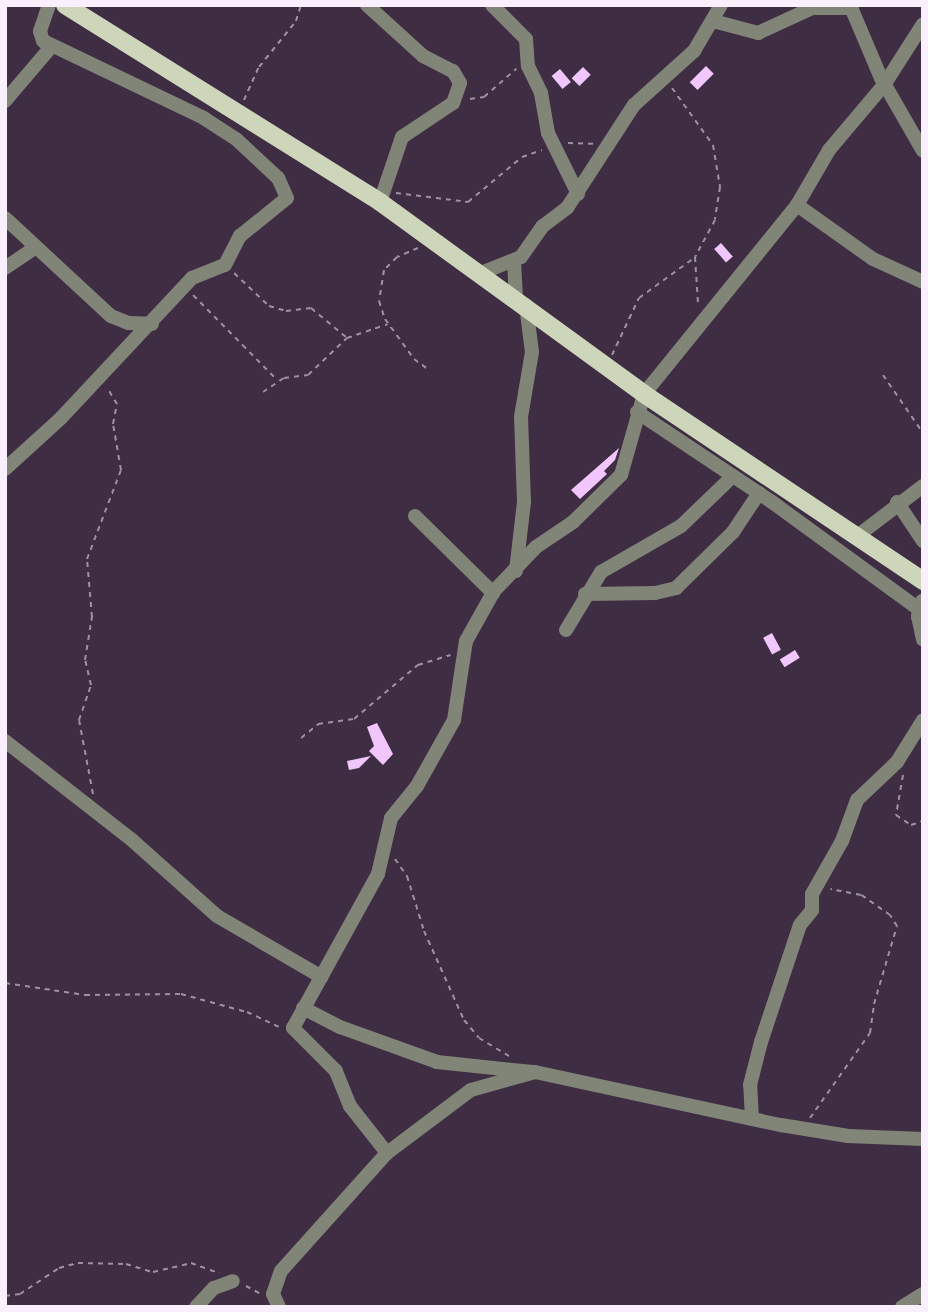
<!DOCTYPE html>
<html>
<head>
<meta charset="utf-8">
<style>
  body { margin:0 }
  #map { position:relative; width:928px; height:1312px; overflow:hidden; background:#3e2d43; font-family:"IBM Plex Sans",sans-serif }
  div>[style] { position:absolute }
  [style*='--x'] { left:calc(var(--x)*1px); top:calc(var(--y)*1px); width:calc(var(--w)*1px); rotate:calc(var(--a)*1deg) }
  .building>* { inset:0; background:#f0c6fd; transform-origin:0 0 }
  .path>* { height:2px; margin-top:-1px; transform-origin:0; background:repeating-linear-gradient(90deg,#9f91a3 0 5px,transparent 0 10px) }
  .minor>* { height:14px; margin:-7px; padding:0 7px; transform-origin:7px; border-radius:7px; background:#818578 }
  .major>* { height:18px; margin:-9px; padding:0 9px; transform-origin:9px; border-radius:9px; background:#cdd6bb }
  span { translate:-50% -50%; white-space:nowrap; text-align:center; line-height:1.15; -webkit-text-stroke:7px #3e2d43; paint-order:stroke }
  .frame { position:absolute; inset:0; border:7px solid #faeffd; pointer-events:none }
</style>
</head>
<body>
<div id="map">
  <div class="building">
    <i style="left:706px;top:66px;width:11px;height:23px;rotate:45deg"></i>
    <i style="left:583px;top:67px;width:11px;height:16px;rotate:45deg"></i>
    <i style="left:560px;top:69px;width:17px;height:11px;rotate:50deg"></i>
    <i style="left:721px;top:243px;width:18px;height:9px;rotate:49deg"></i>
    <i style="clip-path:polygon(619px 448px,615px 460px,604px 471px,607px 474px,580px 499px,571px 490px)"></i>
    <i style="left:772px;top:633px;width:19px;height:10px;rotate:62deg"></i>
    <i style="left:795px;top:650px;width:9px;height:18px;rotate:58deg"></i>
    <i style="clip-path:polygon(377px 723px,393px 754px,383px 765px,369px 751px,374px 746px,367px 727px)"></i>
    <i style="clip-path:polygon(371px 756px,359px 768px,349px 770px,347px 761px)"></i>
  </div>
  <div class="path">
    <i style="--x:672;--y:88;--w:70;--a:54.3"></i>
    <i style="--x:713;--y:145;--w:43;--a:80.5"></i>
    <i style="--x:720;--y:187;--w:33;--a:99"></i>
    <i style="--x:715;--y:220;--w:42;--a:118.4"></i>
    <i style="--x:695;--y:257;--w:47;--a:86.3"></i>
    <i style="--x:470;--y:99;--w:14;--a:-8"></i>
    <i style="--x:484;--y:97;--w:43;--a:-41.2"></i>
    <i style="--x:244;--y:100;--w:36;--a:-66"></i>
    <i style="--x:259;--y:67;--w:59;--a:-51.2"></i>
    <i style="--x:296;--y:21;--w:17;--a:-73"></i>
    <i style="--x:568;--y:143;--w:25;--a:2"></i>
    <i style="--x:396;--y:193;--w:73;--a:7.1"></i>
    <i style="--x:468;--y:202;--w:70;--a:-39.8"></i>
    <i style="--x:522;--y:157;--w:21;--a:-19"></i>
    <i style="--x:418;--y:248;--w:23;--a:157"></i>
    <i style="--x:397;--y:257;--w:18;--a:135"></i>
    <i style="--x:384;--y:270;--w:31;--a:99"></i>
    <i style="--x:379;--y:301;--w:19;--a:72"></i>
    <i style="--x:385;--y:319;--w:49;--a:54.1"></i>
    <i style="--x:414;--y:359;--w:19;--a:36"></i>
    <i style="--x:234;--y:273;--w:48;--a:43.3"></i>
    <i style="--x:269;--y:306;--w:18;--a:16"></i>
    <i style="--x:286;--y:311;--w:25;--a:-7"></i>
    <i style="--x:311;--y:308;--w:47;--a:39.8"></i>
    <i style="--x:193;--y:295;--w:120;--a:45.3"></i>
    <i style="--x:612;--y:355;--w:63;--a:-64.7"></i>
    <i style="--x:639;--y:298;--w:68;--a:-36"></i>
    <i style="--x:883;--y:375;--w:70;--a:55.4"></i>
    <i style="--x:263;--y:392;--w:25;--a:-34"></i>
    <i style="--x:284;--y:378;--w:24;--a:-7"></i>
    <i style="--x:308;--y:375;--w:54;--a:-43.5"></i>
    <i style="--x:347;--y:338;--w:43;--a:-18.9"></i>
    <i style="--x:301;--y:738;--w:22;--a:-39"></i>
    <i style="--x:318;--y:724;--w:36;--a:-8"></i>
    <i style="--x:354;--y:719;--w:84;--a:-40.2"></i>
    <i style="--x:418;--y:665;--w:34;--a:-17"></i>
    <i style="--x:903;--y:775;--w:41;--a:99.9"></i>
    <i style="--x:896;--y:815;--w:18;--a:34"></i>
    <i style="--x:911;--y:825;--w:13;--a:-18"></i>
    <i style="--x:93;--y:794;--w:75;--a:-100.7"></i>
    <i style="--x:79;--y:720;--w:37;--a:-71"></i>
    <i style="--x:91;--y:685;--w:26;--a:-103"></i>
    <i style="--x:85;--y:660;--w:44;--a:-80.8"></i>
    <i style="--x:92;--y:617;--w:58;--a:-94.9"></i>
    <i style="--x:87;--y:559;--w:95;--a:-69.1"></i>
    <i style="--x:121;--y:470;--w:47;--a:-99.9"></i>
    <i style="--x:113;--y:424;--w:20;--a:-79"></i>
    <i style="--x:117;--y:404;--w:17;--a:-121"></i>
    <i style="--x:395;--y:859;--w:21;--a:55"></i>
    <i style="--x:407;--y:876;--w:58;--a:72.8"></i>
    <i style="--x:424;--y:931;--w:98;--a:65.8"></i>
    <i style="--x:464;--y:1020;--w:23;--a:50"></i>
    <i style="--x:479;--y:1038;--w:37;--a:31"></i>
    <i style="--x:5;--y:983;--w:81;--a:8.5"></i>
    <i style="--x:85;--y:995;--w:96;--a:-0.6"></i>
    <i style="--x:181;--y:994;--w:68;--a:15.3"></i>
    <i style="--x:247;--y:1012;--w:38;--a:25"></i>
    <i style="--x:810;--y:1118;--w:104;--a:-54.8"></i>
    <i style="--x:870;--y:1033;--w:29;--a:-82"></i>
    <i style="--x:874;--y:1004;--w:81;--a:-73.6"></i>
    <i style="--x:897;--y:926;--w:13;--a:-122"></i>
    <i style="--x:890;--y:915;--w:35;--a:-145"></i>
    <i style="--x:861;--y:895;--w:31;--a:-169"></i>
    <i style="--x:246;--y:1286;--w:15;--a:28"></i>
    <i style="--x:5;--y:1296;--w:15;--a:-8"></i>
    <i style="--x:20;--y:1294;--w:47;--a:-33.7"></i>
    <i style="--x:59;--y:1268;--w:20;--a:-15"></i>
    <i style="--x:78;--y:1263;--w:48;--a:1.2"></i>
    <i style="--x:126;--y:1264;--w:28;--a:17"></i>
    <i style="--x:153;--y:1272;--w:39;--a:-13"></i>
    <i style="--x:191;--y:1263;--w:30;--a:20"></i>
  </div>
  <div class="minor">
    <i style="--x:367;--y:5;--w:76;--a:42.3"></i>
    <i style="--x:423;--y:56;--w:34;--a:27"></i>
    <i style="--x:453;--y:71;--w:14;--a:60"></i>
    <i style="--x:460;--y:83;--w:21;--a:109"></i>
    <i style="--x:453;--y:103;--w:61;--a:146.3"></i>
    <i style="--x:402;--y:137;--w:69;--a:108.7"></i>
    <i style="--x:492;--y:5;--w:48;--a:45"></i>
    <i style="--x:526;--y:39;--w:27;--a:86"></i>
    <i style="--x:528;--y:66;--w:30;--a:64"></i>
    <i style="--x:541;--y:93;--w:41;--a:80.1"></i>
    <i style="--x:548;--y:133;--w:68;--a:63.8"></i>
    <i style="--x:850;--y:5;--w:79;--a:67"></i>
    <i style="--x:881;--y:78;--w:84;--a:60.1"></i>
    <i style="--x:713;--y:21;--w:47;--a:14.9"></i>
    <i style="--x:758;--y:33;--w:60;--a:-24.8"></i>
    <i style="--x:812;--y:8;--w:40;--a:0"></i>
    <i style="--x:5;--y:101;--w:71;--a:-49.6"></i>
    <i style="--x:797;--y:205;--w:93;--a:35.4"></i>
    <i style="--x:873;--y:259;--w:55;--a:24.7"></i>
    <i style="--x:5;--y:218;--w:144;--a:42.8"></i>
    <i style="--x:111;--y:316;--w:18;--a:22"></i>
    <i style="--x:128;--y:323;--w:24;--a:2"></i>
    <i style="--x:514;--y:261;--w:37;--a:87"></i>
    <i style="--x:5;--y:268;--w:36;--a:-34"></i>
    <i style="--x:481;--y:273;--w:43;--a:-21.8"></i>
    <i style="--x:521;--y:257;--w:38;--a:-55"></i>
    <i style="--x:543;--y:226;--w:30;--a:-37"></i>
    <i style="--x:567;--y:208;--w:123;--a:-57"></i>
    <i style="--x:634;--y:105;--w:81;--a:-42"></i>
    <i style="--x:694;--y:51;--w:53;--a:-59.6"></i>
    <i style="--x:637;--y:412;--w:162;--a:33.7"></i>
    <i style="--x:772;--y:502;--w:182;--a:36.1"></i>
    <i style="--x:5;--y:469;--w:76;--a:-42.3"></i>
    <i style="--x:61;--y:418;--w:192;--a:-46.9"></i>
    <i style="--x:192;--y:278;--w:35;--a:-22"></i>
    <i style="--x:225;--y:265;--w:33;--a:-63"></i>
    <i style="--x:240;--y:236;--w:60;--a:-39"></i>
    <i style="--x:287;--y:198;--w:22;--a:-114"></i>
    <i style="--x:278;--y:178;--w:57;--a:-137.1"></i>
    <i style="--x:236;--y:139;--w:38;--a:-147"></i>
    <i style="--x:204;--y:118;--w:178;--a:-154.4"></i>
    <i style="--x:43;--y:41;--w:10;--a:-107"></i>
    <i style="--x:40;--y:31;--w:28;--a:-71"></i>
    <i style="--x:897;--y:502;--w:47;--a:56.3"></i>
    <i style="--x:415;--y:516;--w:110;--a:44.6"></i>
    <i style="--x:856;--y:537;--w:84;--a:-37.3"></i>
    <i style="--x:516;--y:571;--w:69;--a:-83.4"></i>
    <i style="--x:524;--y:502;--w:85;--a:-92"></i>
    <i style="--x:521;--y:417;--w:66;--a:-80.4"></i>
    <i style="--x:532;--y:352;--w:47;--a:-97.3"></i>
    <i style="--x:585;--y:594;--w:70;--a:-0.8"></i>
    <i style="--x:655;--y:593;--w:22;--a:-13"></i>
    <i style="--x:676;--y:588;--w:80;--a:-44.5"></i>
    <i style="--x:733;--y:532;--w:47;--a:-56.3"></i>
    <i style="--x:922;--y:601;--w:16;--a:105"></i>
    <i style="--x:918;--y:616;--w:24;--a:78"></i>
    <i style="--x:566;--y:630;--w:68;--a:-58.9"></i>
    <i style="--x:601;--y:572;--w:92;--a:-29.9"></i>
    <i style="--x:681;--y:526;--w:72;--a:-43.9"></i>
    <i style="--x:5;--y:741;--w:161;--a:37.9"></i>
    <i style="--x:132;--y:840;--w:114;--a:41.8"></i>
    <i style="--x:217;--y:916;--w:121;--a:30.2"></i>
    <i style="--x:303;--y:1008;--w:42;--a:27.2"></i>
    <i style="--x:340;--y:1027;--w:103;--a:19.8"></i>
    <i style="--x:437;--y:1062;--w:96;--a:6"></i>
    <i style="--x:752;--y:1119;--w:34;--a:-93"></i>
    <i style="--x:750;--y:1085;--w:44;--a:-75.7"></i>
    <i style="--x:761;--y:1042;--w:123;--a:-71.6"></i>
    <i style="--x:800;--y:925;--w:19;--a:-51"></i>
    <i style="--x:812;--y:910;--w:16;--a:-90"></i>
    <i style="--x:812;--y:894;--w:61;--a:-60.5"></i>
    <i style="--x:842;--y:841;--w:44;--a:-69.9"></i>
    <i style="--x:857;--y:800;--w:55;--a:-43.5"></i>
    <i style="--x:897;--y:762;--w:49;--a:-58.2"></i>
    <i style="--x:387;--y:1153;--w:60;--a:-128.2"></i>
    <i style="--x:350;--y:1106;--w:38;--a:-112"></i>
    <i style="--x:336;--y:1071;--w:61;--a:-135"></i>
    <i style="--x:293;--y:1028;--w:176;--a:-61.1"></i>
    <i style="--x:378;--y:874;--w:57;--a:-76.9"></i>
    <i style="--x:391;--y:818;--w:41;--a:-50.9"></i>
    <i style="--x:417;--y:786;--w:76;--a:-60.7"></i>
    <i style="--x:454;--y:720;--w:80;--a:-81.4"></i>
    <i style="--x:466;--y:641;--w:57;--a:-60.8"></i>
    <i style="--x:494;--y:591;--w:61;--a:-46.3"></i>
    <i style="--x:536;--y:547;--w:45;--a:-34"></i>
    <i style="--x:573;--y:522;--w:67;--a:-44.4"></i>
    <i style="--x:621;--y:475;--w:84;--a:-74.1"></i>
    <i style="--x:644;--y:394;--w:243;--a:-51"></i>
    <i style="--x:797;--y:205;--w:64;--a:-59.8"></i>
    <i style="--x:829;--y:150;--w:85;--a:-49.8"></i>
    <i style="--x:884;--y:85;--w:72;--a:-57.4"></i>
    <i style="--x:196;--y:1307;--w:26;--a:-47"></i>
    <i style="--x:214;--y:1288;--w:20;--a:-20"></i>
    <i style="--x:279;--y:1307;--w:14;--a:-115"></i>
    <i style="--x:273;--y:1294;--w:24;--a:-71"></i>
    <i style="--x:281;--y:1271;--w:159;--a:-48.1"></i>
    <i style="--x:387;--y:1153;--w:105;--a:-36.9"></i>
    <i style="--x:471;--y:1090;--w:66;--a:-15.7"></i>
    <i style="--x:535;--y:1072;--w:252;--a:12.2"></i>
    <i style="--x:781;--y:1125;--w:68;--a:9.3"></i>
    <i style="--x:848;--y:1136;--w:75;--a:2.3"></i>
    <i style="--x:902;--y:1307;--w:25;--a:-32"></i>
  </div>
  <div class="major">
    <i style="--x:65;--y:5;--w:372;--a:32"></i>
    <i style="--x:380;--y:202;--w:326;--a:36"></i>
    <i style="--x:644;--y:394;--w:336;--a:33.8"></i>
  </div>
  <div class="frame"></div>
</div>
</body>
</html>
